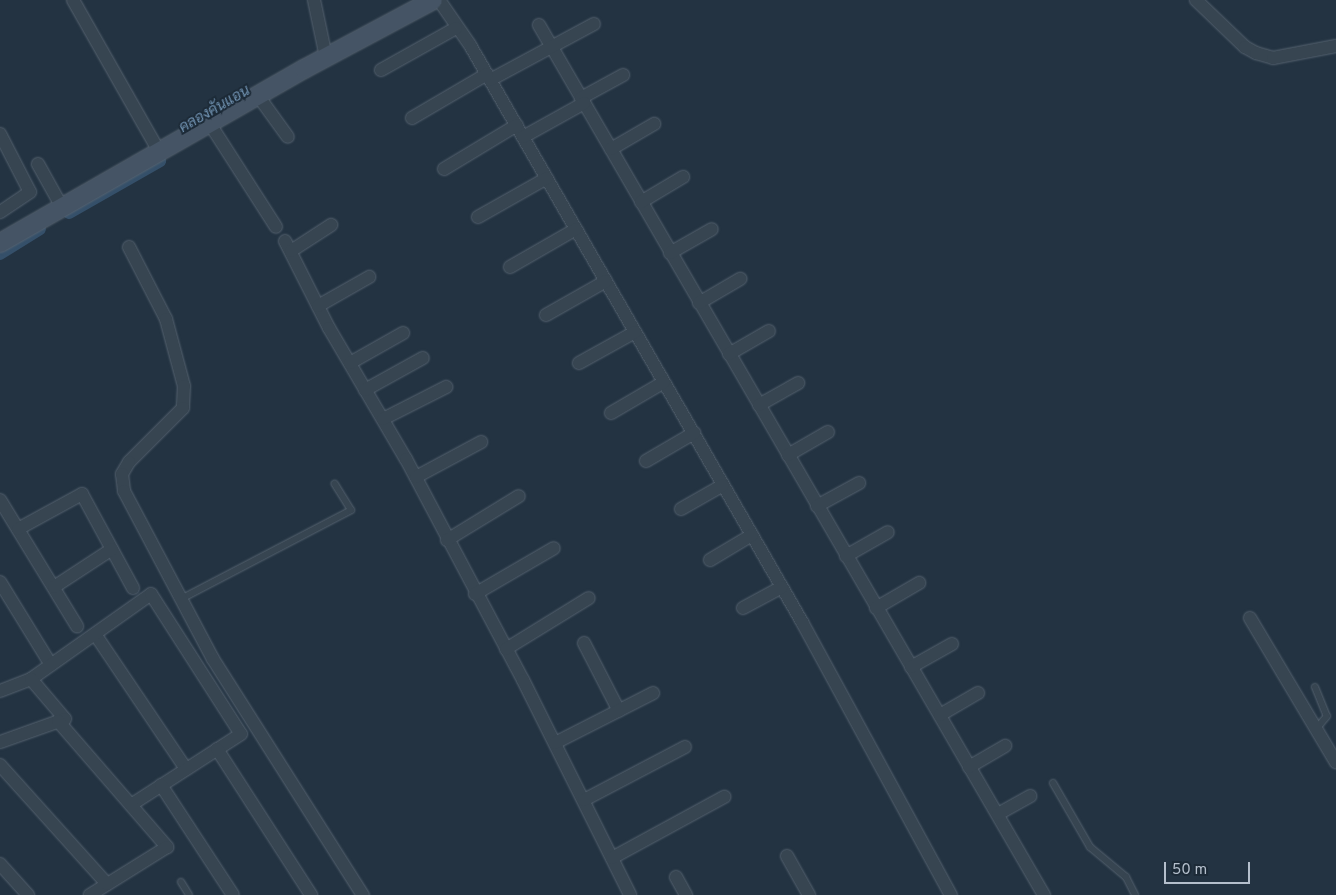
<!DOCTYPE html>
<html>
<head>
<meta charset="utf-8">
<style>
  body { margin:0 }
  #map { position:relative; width:1336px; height:895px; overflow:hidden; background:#233342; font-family:Overpass,Sarabun,sans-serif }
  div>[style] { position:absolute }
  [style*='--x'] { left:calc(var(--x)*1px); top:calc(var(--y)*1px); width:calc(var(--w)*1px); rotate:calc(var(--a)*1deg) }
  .canal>* { height:12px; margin:-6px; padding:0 6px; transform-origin:6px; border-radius:6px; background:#35506a }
  .roads { filter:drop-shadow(0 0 1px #55626f) drop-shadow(0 0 1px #55626f) }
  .lane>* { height:6px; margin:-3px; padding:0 3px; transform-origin:3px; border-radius:3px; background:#374551 }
  .street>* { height:12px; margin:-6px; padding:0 6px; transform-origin:6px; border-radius:6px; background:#374551 }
  .secondary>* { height:18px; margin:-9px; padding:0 9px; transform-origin:9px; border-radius:9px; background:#455465 }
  span { translate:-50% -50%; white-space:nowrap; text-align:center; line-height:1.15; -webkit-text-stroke:4px #1c2a37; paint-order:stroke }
  .water-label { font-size:15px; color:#7193b2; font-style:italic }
  .scale { position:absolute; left:1164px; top:862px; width:86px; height:22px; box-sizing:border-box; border:2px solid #b4bfcc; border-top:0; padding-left:6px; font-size:15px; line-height:18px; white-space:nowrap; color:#b4bfcc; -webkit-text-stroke:4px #1c2a37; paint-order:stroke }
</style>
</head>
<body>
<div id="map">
  <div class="canal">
    <i style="--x:69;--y:213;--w:105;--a:-29.7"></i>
    <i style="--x:0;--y:254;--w:47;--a:-32"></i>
  </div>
  <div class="roads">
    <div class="lane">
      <i style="--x:181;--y:599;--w:192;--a:-27.6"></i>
      <i style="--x:351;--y:510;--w:31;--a:-122"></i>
      <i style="--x:1315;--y:687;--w:31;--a:68"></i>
      <i style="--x:1327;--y:716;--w:17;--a:130"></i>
      <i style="--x:1053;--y:783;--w:74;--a:60"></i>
      <i style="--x:1090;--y:847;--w:47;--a:39.8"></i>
      <i style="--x:1126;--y:877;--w:20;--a:63"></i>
      <i style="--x:181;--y:882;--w:15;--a:58"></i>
    </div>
    <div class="street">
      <i style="--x:73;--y:0;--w:176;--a:60.4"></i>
      <i style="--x:314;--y:0;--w:58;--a:78.1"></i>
      <i style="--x:439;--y:0;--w:55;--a:55.4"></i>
      <i style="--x:470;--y:45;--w:666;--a:60.08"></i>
      <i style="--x:802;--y:622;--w:311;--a:61.4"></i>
      <i style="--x:1196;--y:0;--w:68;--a:43.8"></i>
      <i style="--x:1245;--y:47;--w:13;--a:29"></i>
      <i style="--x:1256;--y:53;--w:18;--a:16"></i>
      <i style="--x:1273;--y:58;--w:64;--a:-10.8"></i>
      <i style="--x:539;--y:25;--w:1006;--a:59.87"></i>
      <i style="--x:381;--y:70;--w:86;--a:-29.2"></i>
      <i style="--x:490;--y:80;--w:118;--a:-28.3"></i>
      <i style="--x:259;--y:97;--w:49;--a:54.1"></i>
      <i style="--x:581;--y:98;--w:48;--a:-28.7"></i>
      <i style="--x:412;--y:118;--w:87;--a:-30.4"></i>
      <i style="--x:210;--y:124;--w:122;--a:57.3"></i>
      <i style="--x:0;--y:134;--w:65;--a:62.7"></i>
      <i style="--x:30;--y:192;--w:36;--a:146"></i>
      <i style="--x:523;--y:137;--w:70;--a:-29.1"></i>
      <i style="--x:611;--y:149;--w:50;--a:-30.2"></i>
      <i style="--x:38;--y:164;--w:51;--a:60.9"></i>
      <i style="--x:444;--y:169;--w:85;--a:-31.1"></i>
      <i style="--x:641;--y:202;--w:49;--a:-30.8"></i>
      <i style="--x:478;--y:217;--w:79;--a:-29.5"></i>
      <i style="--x:285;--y:241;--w:97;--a:63.2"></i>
      <i style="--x:329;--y:328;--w:152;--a:59.6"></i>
      <i style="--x:406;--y:459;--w:250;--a:62.1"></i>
      <i style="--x:523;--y:680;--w:240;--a:63.5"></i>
      <i style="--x:129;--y:247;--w:81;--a:62.8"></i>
      <i style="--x:166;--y:319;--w:69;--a:75"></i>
      <i style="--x:184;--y:386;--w:22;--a:93"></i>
      <i style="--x:183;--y:408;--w:76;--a:135"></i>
      <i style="--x:129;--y:462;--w:14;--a:120"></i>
      <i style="--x:122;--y:474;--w:17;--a:83"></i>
      <i style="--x:124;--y:491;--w:190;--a:62.1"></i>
      <i style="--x:213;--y:659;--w:280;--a:57.6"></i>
      <i style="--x:291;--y:251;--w:48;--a:-33"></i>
      <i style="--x:670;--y:253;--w:48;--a:-29.7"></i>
      <i style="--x:510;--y:267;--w:76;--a:-29.9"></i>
      <i style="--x:699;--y:303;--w:48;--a:-30.3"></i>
      <i style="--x:318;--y:306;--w:59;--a:-29.6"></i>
      <i style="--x:546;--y:315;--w:69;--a:-29.5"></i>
      <i style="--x:729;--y:354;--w:46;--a:-29.9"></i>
      <i style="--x:350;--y:363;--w:61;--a:-29.5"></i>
      <i style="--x:579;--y:363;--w:64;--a:-29"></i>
      <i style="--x:365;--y:390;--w:66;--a:-28.9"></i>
      <i style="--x:759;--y:405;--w:45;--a:-29.4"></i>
      <i style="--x:611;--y:413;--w:61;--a:-30.3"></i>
      <i style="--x:383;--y:419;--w:71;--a:-26.9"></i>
      <i style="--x:788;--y:455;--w:46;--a:-29.9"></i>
      <i style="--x:646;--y:461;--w:56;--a:-30.3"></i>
      <i style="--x:416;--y:477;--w:74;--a:-28.3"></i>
      <i style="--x:0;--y:500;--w:148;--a:58.6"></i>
      <i style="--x:817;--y:506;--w:48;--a:-28.7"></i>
      <i style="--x:681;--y:509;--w:48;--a:-29.7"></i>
      <i style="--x:18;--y:529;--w:73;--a:-28.7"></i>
      <i style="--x:82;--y:494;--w:107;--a:61.5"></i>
      <i style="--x:447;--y:540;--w:84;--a:-31.4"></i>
      <i style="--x:846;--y:556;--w:48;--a:-29.7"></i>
      <i style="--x:710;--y:560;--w:49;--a:-30.8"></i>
      <i style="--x:0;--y:582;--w:97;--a:58.4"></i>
      <i style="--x:54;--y:587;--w:69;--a:-33.2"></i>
      <i style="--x:475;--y:594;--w:91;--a:-30.2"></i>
      <i style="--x:743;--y:608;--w:44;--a:-28.3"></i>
      <i style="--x:876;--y:608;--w:50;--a:-30.2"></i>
      <i style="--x:1250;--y:618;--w:168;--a:59.2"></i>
      <i style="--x:95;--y:634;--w:163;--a:56"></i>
      <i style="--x:584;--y:643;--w:76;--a:62.8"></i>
      <i style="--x:506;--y:649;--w:97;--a:-31.6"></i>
      <i style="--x:911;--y:667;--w:47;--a:-29.3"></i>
      <i style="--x:31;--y:679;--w:147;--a:-35.3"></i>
      <i style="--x:151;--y:594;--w:166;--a:57.3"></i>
      <i style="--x:241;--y:734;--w:131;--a:147.2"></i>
      <i style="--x:0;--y:691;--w:33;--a:-21"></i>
      <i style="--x:31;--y:679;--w:52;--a:49.6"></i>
      <i style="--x:65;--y:719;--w:69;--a:160.5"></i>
      <i style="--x:940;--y:715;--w:44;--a:-30.1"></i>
      <i style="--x:58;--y:721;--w:167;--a:49.1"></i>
      <i style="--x:167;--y:847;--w:91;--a:148.1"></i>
      <i style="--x:555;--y:743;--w:110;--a:-27"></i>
      <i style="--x:217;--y:749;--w:174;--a:57.2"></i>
      <i style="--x:0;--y:765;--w:160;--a:48"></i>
      <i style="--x:969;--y:767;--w:42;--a:-30.3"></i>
      <i style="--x:161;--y:785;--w:131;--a:56.8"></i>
      <i style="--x:584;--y:800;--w:114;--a:-27.7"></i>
      <i style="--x:998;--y:814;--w:37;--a:-29"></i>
      <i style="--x:787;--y:856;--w:45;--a:60.6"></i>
      <i style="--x:612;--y:858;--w:128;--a:-28.6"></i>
      <i style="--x:0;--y:864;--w:42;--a:47.9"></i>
      <i style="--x:676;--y:877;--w:21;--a:61"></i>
    </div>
    <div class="secondary">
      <i style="--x:0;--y:243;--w:350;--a:-29.8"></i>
      <i style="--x:304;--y:69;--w:146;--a:-28.1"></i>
    </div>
  </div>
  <div class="water-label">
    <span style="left:215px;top:110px;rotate:-30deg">คลองคันแอน</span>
  </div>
  <div class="scale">50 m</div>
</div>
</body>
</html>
